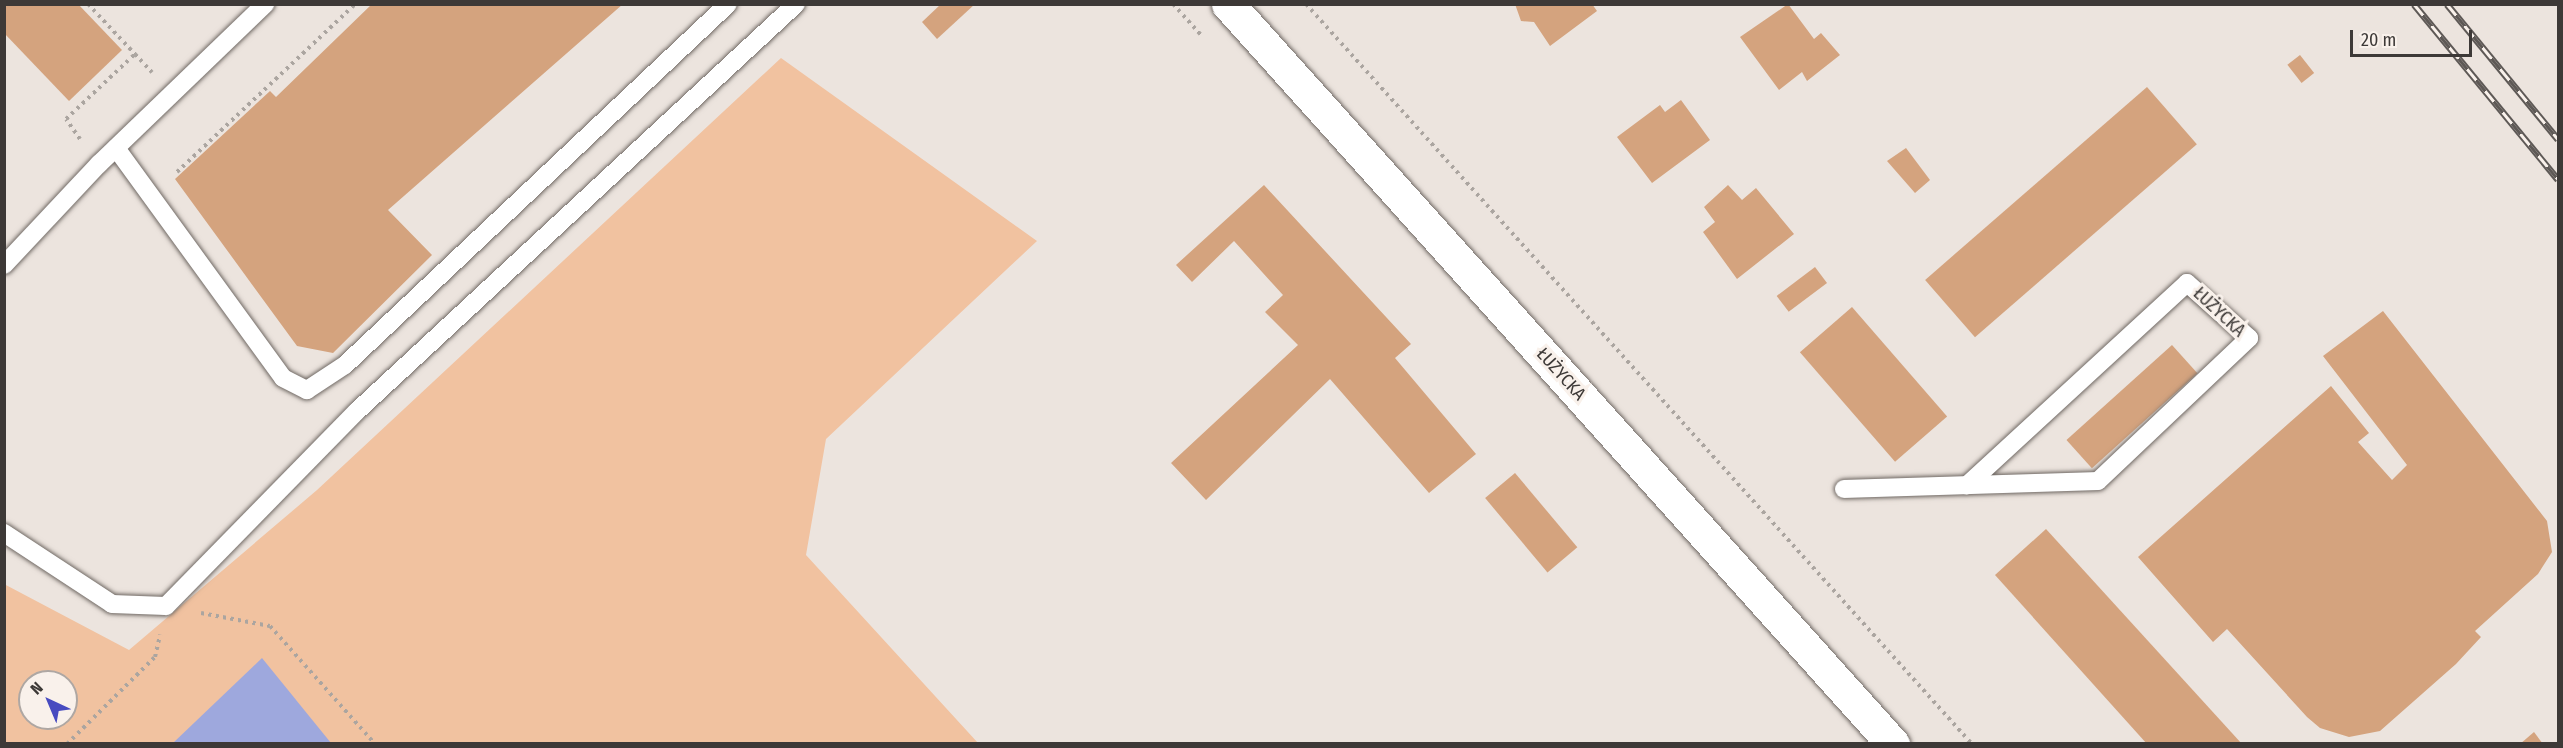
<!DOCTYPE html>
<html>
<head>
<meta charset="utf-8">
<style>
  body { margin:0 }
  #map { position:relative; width:2563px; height:748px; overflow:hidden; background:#ece4de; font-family:"Fira Sans Condensed",sans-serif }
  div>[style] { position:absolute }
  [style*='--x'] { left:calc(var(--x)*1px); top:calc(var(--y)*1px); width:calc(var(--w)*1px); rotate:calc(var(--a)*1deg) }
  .green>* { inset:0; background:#f1c2a0 }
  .water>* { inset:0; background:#9ea8dd }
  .building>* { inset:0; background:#d4a37e; transform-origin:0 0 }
  .path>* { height:4px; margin-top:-2px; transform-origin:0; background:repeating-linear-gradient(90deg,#aba5a0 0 3px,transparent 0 7.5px) }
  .roads { filter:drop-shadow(0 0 2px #706964) drop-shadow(0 0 2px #706964) }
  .lane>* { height:18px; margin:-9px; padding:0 9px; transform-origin:9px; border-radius:9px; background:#fff }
  .secondary>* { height:33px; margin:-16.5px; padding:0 16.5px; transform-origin:16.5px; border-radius:16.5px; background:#fff }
  .rail>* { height:7px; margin-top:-3.5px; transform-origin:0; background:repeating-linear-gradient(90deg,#f9f1eb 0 14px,#5e5956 0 28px); box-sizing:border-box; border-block:2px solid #5e5956 }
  span { translate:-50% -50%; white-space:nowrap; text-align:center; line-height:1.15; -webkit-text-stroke:6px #f9f1eb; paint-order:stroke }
  .street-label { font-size:18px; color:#3d3937 }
  .frame { position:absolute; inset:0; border:6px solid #3d3937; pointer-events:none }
  .north { position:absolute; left:18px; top:670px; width:60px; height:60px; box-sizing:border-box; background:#f9f1eb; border:2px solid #aea7a3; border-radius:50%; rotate:316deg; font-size:16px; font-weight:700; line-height:24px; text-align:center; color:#3d3937 }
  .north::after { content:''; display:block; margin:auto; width:21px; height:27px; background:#484bc0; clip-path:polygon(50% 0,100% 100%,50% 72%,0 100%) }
  .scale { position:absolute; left:2350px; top:30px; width:122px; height:27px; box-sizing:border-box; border:3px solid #3d3937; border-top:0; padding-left:8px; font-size:18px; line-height:21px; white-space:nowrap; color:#3d3937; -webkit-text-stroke:4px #f9f1eb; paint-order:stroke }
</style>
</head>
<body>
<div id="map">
  <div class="green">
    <i style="clip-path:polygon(evenodd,781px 58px,1037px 241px,826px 439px,806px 555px,978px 743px,5px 743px,4px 584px,129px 650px,317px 490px,781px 58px,30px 682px,66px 682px,66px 718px,30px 718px,30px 682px)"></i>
  </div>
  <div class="water">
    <i style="clip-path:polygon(262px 658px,331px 743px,173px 743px)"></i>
  </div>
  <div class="building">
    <i style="clip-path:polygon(4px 4px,78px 4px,122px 50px,69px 101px,4px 33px)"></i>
    <i style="clip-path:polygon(372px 4px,623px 4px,388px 210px,432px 255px,333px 353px,297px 346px,175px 179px,270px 91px,276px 97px)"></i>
    <i style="clip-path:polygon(941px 4px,975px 4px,937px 39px,922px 22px)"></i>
    <i style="clip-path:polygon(1515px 4px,1592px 4px,1597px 11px,1550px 46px,1534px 22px,1521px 21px)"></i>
    <i style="clip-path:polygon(1788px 4px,1814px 39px,1821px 33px,1840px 55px,1807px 81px,1802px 72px,1779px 90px,1740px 37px)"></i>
    <i style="left:2300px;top:55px;width:23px;height:16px;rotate:52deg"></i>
    <i style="left:2147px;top:87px;width:76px;height:294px;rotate:49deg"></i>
    <i style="clip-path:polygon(1681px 100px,1710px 140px,1652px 183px,1617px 137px,1660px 105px,1665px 112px)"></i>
    <i style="clip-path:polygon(1906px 148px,1930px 180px,1915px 193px,1887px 161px)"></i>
    <i style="clip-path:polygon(1264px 185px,1411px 344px,1395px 358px,1476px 454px,1429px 493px,1330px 379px,1206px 500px,1171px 463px,1298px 345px,1265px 312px,1283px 295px,1234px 241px,1192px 282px,1176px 265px)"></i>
    <i style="clip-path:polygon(1728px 185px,1742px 200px,1756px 188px,1794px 234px,1737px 279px,1703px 232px,1715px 222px,1704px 207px)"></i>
    <i style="left:1815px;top:267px;width:20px;height:48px;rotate:53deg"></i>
    <i style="left:1852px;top:307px;width:145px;height:69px;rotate:49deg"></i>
    <i style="clip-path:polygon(2383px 311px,2547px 521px,2552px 552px,2538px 574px,2475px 631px,2481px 637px,2456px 664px,2380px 731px,2349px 737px,2320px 728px,2307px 717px,2227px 629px,2213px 642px,2138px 557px,2331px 386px,2369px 433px,2358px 442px,2392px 480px,2407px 465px,2323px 356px)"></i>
    <i style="left:2172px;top:345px;width:38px;height:142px;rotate:48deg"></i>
    <i style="left:1515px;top:473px;width:97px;height:39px;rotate:50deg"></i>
    <i style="clip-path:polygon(2046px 529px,2242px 744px,2147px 744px,1995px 575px)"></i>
    <i style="clip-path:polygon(2534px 732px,2543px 744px,2520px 744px)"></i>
  </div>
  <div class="path">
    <i style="--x:88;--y:4;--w:69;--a:46.8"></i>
    <i style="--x:1173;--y:4;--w:42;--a:47.9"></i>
    <i style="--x:1306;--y:4;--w:996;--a:48.01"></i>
    <i style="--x:80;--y:139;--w:24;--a:-125"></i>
    <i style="--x:66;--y:119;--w:95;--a:-43.3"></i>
    <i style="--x:135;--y:54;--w:25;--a:47"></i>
    <i style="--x:177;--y:172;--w:245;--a:-43.3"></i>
    <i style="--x:201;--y:613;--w:70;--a:10.7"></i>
    <i style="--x:270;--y:626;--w:158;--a:48.3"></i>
    <i style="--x:67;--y:744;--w:124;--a:-44.7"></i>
    <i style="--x:155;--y:657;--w:23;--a:-77"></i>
  </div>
  <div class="roads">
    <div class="lane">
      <i style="--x:116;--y:148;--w:284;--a:54"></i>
      <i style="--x:283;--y:378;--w:27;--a:27"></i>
      <i style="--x:307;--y:390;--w:45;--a:-33.3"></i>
      <i style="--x:345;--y:365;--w:526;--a:-43.31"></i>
      <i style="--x:4;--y:265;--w:139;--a:-46.8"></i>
      <i style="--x:99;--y:164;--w:231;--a:-43.9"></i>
      <i style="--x:1844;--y:489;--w:254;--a:-1.8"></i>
      <i style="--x:2098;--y:481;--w:208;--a:-43.4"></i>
      <i style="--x:2249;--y:338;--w:83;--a:-138.4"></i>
      <i style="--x:2187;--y:283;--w:299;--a:137.4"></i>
      <i style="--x:4;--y:533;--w:129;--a:33.3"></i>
      <i style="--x:112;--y:604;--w:54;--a:2.1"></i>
      <i style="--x:166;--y:606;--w:272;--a:-45.6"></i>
      <i style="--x:356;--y:412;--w:600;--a:-42.84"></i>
    </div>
    <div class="secondary">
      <i style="--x:1228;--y:4;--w:995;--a:48.06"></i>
    </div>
  </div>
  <div class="rail">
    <i style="--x:2414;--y:4;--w:227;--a:50.6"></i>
    <i style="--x:2447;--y:4;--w:175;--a:50.6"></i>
  </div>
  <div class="street-label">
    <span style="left:2219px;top:312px;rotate:43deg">ŁUŻYCKA</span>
    <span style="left:1561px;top:374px;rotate:48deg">ŁUŻYCKA</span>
  </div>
  <div class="frame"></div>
  <div class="north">N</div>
  <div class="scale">20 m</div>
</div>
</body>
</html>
